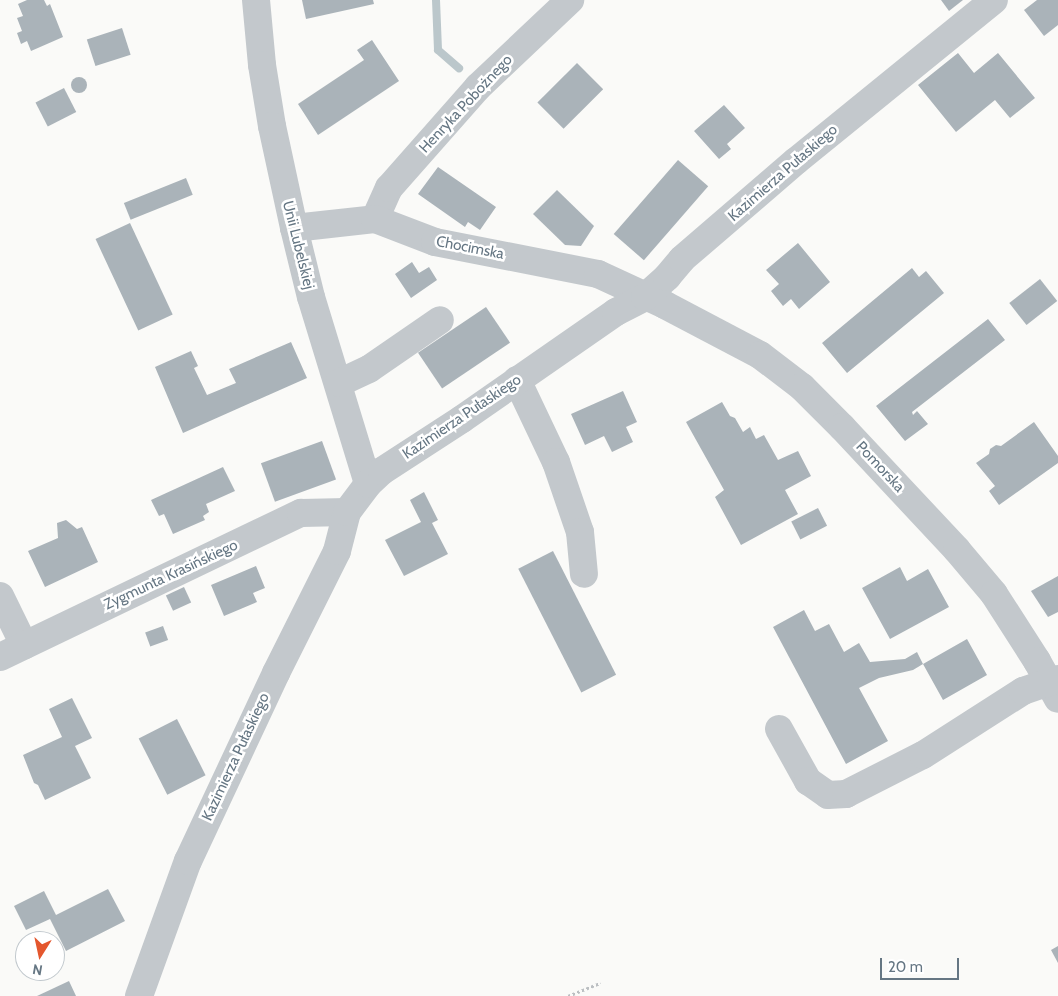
<!DOCTYPE html>
<html>
<head>
<meta charset="utf-8">
<style>
  body { margin:0 }
  #map { position:relative; width:1058px; height:996px; overflow:hidden; background:#fafaf8; font-family:Cabin,sans-serif }
  div>[style] { position:absolute }
  [style*='--x'] { left:calc(var(--x)*1px); top:calc(var(--y)*1px); width:calc(var(--w)*1px); rotate:calc(var(--a)*1deg) }
  .stream>* { height:8px; margin:-4px; padding:0 4px; transform-origin:4px; border-radius:4px; background:#bbc7cb }
  .building>* { inset:0; background:#aab3b9; transform-origin:0 0 }
  .round { border-radius:50% }
  .path>* { height:3px; margin-top:-1.5px; transform-origin:0; background:repeating-linear-gradient(90deg,#bbbfc2 0 2.5px,transparent 0 5px) }
  .minor>* { height:28px; margin:-14px; padding:0 14px; transform-origin:14px; border-radius:14px; background:#c3c8cc }
  span { translate:-50% -50%; white-space:nowrap; text-align:center; line-height:1.15; -webkit-text-stroke:5px #fff; paint-order:stroke }
  .street-label { font-size:15px; color:#657683 }
  .north { position:absolute; left:15px; top:931px; width:50px; height:50px; box-sizing:border-box; background:#fff; border:1px solid #c1c8cd; border-radius:50%; rotate:190deg; font-size:14px; font-weight:700; line-height:20px; text-align:center; color:#657683 }
  .north::after { content:''; display:block; margin:auto; width:18px; height:22px; background:#e4572e; clip-path:polygon(50% 0,100% 100%,50% 72%,0 100%) }
  .scale { position:absolute; left:880px; top:958px; width:79px; height:22px; box-sizing:border-box; border:2px solid #657683; border-top:0; padding-left:6px; font-size:15px; line-height:18px; white-space:nowrap; color:#657683; -webkit-text-stroke:4px #fff; paint-order:stroke }
</style>
</head>
<body>
<div id="map">
  <div class="stream">
    <i style="--x:436;--y:0;--w:50;--a:87.7"></i>
    <i style="--x:438;--y:50;--w:28;--a:41"></i>
  </div>
  <div class="building">
    <i style="clip-path:polygon(27px 0,44px 0,47px 6px,50px 4px,63px 37px,31px 51px,27px 41px,21px 44px,17px 33px,22px 31px,17px 18px,23px 16px,18px 4px)"></i>
    <i style="clip-path:polygon(302px 0,373px 0,374px 4px,306px 19px)"></i>
    <i style="clip-path:polygon(941px 0,963px 0,949px 11px)"></i>
    <i style="clip-path:polygon(1037px 0,1058px 0,1058px 25px,1044px 36px,1024px 10px)"></i>
    <i style="left:122px;top:28px;width:28px;height:37px;rotate:72deg"></i>
    <i style="clip-path:polygon(372px 40px,399px 81px,318px 135px,298px 104px,364px 60px,357px 50px)"></i>
    <i style="clip-path:polygon(958px 53px,974px 73px,998px 53px,1035px 98px,1010px 118px,995px 100px,956px 132px,918px 85px)"></i>
    <i style="left:577px;top:63px;width:37px;height:56px;rotate:45deg"></i>
    <i class="round" style="left:71px;top:77px;width:16px;height:16px"></i>
    <i style="left:64px;top:88px;width:27px;height:32px;rotate:63deg"></i>
    <i style="clip-path:polygon(724px 105px,745px 128px,727px 144px,731px 149px,719px 159px,694px 131px)"></i>
    <i style="left:678px;top:160px;width:40px;height:98px;rotate:41deg"></i>
    <i style="clip-path:polygon(438px 167px,496px 207px,480px 230px,468px 222px,465px 227px,418px 194px)"></i>
    <i style="left:186px;top:178px;width:18px;height:67px;rotate:68deg"></i>
    <i style="clip-path:polygon(557px 190px,594px 226px,581px 246px,565px 245px,533px 214px)"></i>
    <i style="left:130px;top:223px;width:101px;height:38px;rotate:65deg"></i>
    <i style="clip-path:polygon(798px 243px,830px 282px,799px 309px,791px 299px,783px 306px,771px 291px,779px 284px,766px 270px)"></i>
    <i style="clip-path:polygon(412px 262px,419px 273px,429px 267px,437px 280px,411px 298px,395px 274px)"></i>
    <i style="clip-path:polygon(912px 268px,919px 277px,926px 271px,944px 293px,847px 373px,822px 343px)"></i>
    <i style="left:1040px;top:279px;width:28px;height:39px;rotate:52deg"></i>
    <i style="left:486px;top:307px;width:43px;height:82px;rotate:56deg"></i>
    <i style="clip-path:polygon(988px 319px,1005px 340px,912px 412px,913px 415px,917px 411px,928px 424px,905px 441px,876px 406px)"></i>
    <i style="clip-path:polygon(291px 342px,307px 378px,183px 433px,155px 367px,191px 351px,198px 366px,194px 368px,207px 395px,236px 383px,229px 369px)"></i>
    <i style="clip-path:polygon(623px 391px,637px 422px,626px 427px,633px 442px,612px 452px,604px 436px,585px 445px,571px 414px)"></i>
    <i style="clip-path:polygon(722px 402px,730px 416px,735px 418px,743px 432px,750px 427px,756px 439px,764px 435px,778px 460px,798px 451px,811px 476px,785px 490px,798px 514px,741px 545px,715px 497px,724px 490px,686px 422px)"></i>
    <i style="clip-path:polygon(1034px 422px,1058px 456px,1058px 463px,999px 505px,989px 491px,995px 486px,976px 463px,989px 454px,990px 449px,996px 445px,1001px 446px)"></i>
    <i style="left:322px;top:441px;width:41px;height:65px;rotate:70deg"></i>
    <i style="clip-path:polygon(223px 467px,235px 491px,206px 504px,209px 512px,203px 516px,205px 520px,173px 534px,164px 514px,159px 516px,151px 500px)"></i>
    <i style="clip-path:polygon(424px 492px,438px 520px,432px 523px,448px 554px,404px 576px,385px 540px,421px 522px,410px 500px)"></i>
    <i style="left:818px;top:508px;width:20px;height:30px;rotate:63deg"></i>
    <i style="clip-path:polygon(66px 520px,77px 529px,82px 527px,98px 562px,45px 587px,28px 551px,58px 538px,57px 523px)"></i>
    <i style="left:553px;top:551px;width:139px;height:39px;rotate:63deg"></i>
    <i style="clip-path:polygon(256px 566px,265px 588px,253px 593px,257px 602px,224px 616px,211px 585px)"></i>
    <i style="clip-path:polygon(900px 567px,907px 581px,928px 569px,949px 607px,890px 639px,862px 588px)"></i>
    <i style="clip-path:polygon(1058px 576px,1058px 612px,1048px 617px,1031px 591px)"></i>
    <i style="left:184px;top:587px;width:17px;height:20px;rotate:65deg"></i>
    <i style="clip-path:polygon(804px 610px,815px 631px,829px 624px,844px 652px,859px 643px,870px 662px,905px 659px,917px 652px,923px 664px,967px 639px,987px 675px,943px 700px,923px 664px,913px 670px,879px 678px,859px 688px,888px 741px,846px 764px,773px 627px)"></i>
    <i style="left:163px;top:626px;width:15px;height:19px;rotate:70deg"></i>
    <i style="clip-path:polygon(72px 698px,92px 738px,75px 746px,91px 778px,45px 800px,38px 785px,34px 783px,23px 755px,62px 737px,49px 709px)"></i>
    <i style="left:177px;top:719px;width:63px;height:43px;rotate:63deg"></i>
    <i style="clip-path:polygon(108px 889px,125px 921px,66px 951px,50px 919px,26px 930px,14px 906px,44px 891px,56px 915px)"></i>
    <i style="clip-path:polygon(1058px 946px,1058px 963px,1051px 950px)"></i>
    <i style="clip-path:polygon(69px 981px,76px 996px,37px 996px)"></i>
  </div>
  <div class="path">
    <i style="--x:568;--y:996;--w:35;--a:-22"></i>
  </div>
  <div class="minor">
    <i style="--x:256;--y:0;--w:65;--a:84.7"></i>
    <i style="--x:262;--y:65;--w:62;--a:80.7"></i>
    <i style="--x:272;--y:126;--w:104;--a:77.8"></i>
    <i style="--x:294;--y:228;--w:71;--a:76.2"></i>
    <i style="--x:311;--y:297;--w:195;--a:73"></i>
    <i style="--x:375;--y:219;--w:34;--a:-66"></i>
    <i style="--x:389;--y:188;--w:135;--a:-48.6"></i>
    <i style="--x:478;--y:87;--w:127;--a:-43.4"></i>
    <i style="--x:294;--y:228;--w:81;--a:-6.3"></i>
    <i style="--x:375;--y:219;--w:64;--a:21"></i>
    <i style="--x:435;--y:242;--w:166;--a:11.1"></i>
    <i style="--x:598;--y:274;--w:74;--a:24.8"></i>
    <i style="--x:665;--y:305;--w:107;--a:27.8"></i>
    <i style="--x:760;--y:355;--w:53;--a:37.3"></i>
    <i style="--x:802;--y:387;--w:57;--a:45"></i>
    <i style="--x:842;--y:427;--w:168;--a:46.9"></i>
    <i style="--x:957;--y:550;--w:57;--a:49.9"></i>
    <i style="--x:994;--y:594;--w:80;--a:57.3"></i>
    <i style="--x:1037;--y:661;--w:43;--a:61.1"></i>
    <i style="--x:517;--y:380;--w:91;--a:64.6"></i>
    <i style="--x:556;--y:462;--w:74;--a:71.1"></i>
    <i style="--x:580;--y:532;--w:42;--a:84.6"></i>
    <i style="--x:339;--y:383;--w:33;--a:-25"></i>
    <i style="--x:369;--y:369;--w:86;--a:-34.6"></i>
    <i style="--x:0;--y:596;--w:55;--a:63.9"></i>
    <i style="--x:0;--y:657;--w:334;--a:-25.6"></i>
    <i style="--x:301;--y:513;--w:46;--a:-1.2"></i>
    <i style="--x:779;--y:729;--w:60;--a:60.9"></i>
    <i style="--x:808;--y:781;--w:24;--a:35"></i>
    <i style="--x:828;--y:795;--w:18;--a:-3"></i>
    <i style="--x:846;--y:794;--w:86;--a:-26.9"></i>
    <i style="--x:923;--y:755;--w:119;--a:-32.6"></i>
    <i style="--x:1023;--y:691;--w:37;--a:-19"></i>
    <i style="--x:139;--y:996;--w:144;--a:-70.1"></i>
    <i style="--x:188;--y:861;--w:208;--a:-64.9"></i>
    <i style="--x:276;--y:673;--w:136;--a:-63.4"></i>
    <i style="--x:337;--y:551;--w:40;--a:-75.6"></i>
    <i style="--x:347;--y:512;--w:35;--a:-53"></i>
    <i style="--x:368;--y:484;--w:19;--a:-43"></i>
    <i style="--x:382;--y:471;--w:95;--a:-33"></i>
    <i style="--x:462;--y:419;--w:188;--a:-34.8"></i>
    <i style="--x:616;--y:312;--w:33;--a:-27"></i>
    <i style="--x:645;--y:297;--w:30;--a:-42"></i>
    <i style="--x:667;--y:277;--w:23;--a:-50"></i>
    <i style="--x:682;--y:259;--w:150;--a:-40.7"></i>
    <i style="--x:796;--y:161;--w:255;--a:-39.1"></i>
  </div>
  <div class="street-label">
    <span style="left:466px;top:104px;rotate:-47deg">Henryka Pobożnego</span>
    <span style="left:783px;top:173px;rotate:-41deg">Kazimierza Pułaskiego</span>
    <span style="left:298px;top:245px;rotate:76deg">Unii Lubelskiej</span>
    <span style="left:470px;top:248px;rotate:11deg">Chocimska</span>
    <span style="left:462px;top:417px;rotate:-34deg">Kazimierza Pułaskiego</span>
    <span style="left:880px;top:467px;rotate:47deg">Pomorska</span>
    <span style="left:171px;top:575px;rotate:-25deg">Zygmunta Krasińskiego</span>
    <span style="left:236px;top:757px;rotate:-65deg">Kazimierza Pułaskiego</span>
  </div>
  <div class="north">N</div>
  <div class="scale">20 m</div>
</div>
</body>
</html>
